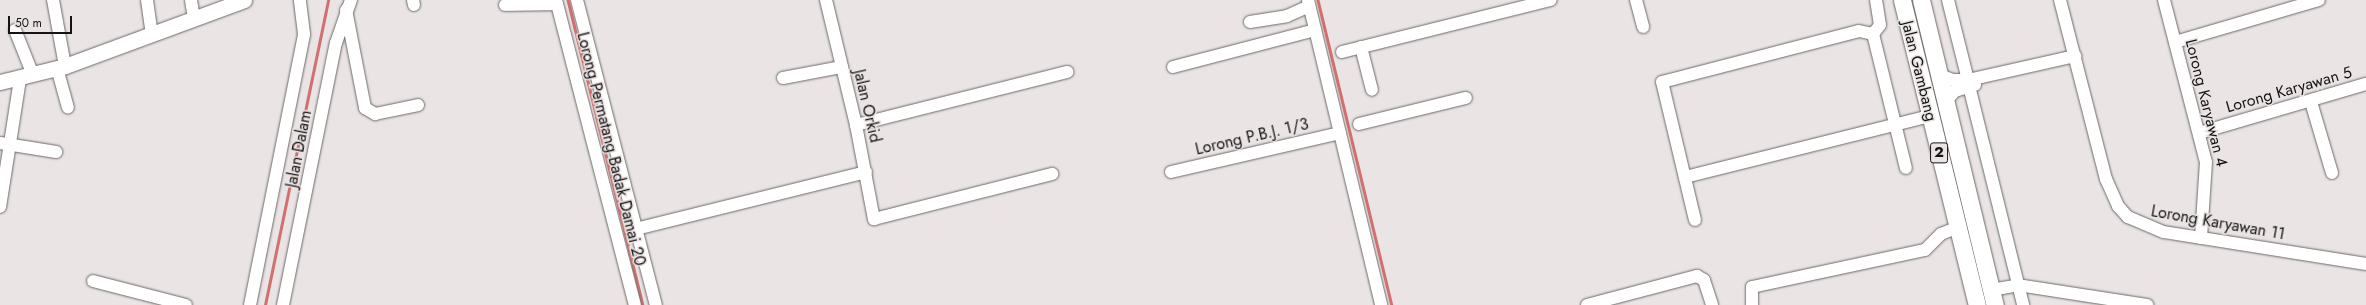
<!DOCTYPE html>
<html>
<head>
<meta charset="utf-8">
<style>
  body { margin:0 }
  #map { position:relative; width:2366px; height:305px; overflow:hidden; background:#eae4e4; font-family:Jost,sans-serif }
  div>[style] { position:absolute }
  [style*='--x'] { left:calc(var(--x)*1px); top:calc(var(--y)*1px); width:calc(var(--w)*1px); rotate:calc(var(--a)*1deg) }
  .stream>* { height:2.5px; margin:-1.25px; padding:0 1.25px; transform-origin:1.25px; border-radius:1.25px; background:#d1716f }
  .roads { filter:drop-shadow(0 0 1px #6d6868) drop-shadow(0 0 1px #6d6868) }
  .minor>* { height:12px; margin:-6px; padding:0 6px; transform-origin:6px; border-radius:6px; background:#fff }
  .major>* { height:15px; margin:-7.5px; padding:0 7.5px; transform-origin:7.5px; border-radius:7.5px; background:#fff }
  .highway>* { height:17px; margin:-8.5px; padding:0 8.5px; transform-origin:8.5px; border-radius:8.5px; background:#fff }
  span { translate:-50% -50%; white-space:nowrap; text-align:center; line-height:1.15; -webkit-text-stroke:3px #eae4e4; paint-order:stroke }
  .shield-label span { padding:1px 3px; background:#eae4e4; border:1px solid; border-radius:3px; -webkit-text-stroke-width:0 }
  .shield-label { font-size:15px; color:#151313; font-weight:700 }
  .street-label { font-size:16px; color:#151313 }
  .scale { position:absolute; left:8px; top:16px; width:64px; height:18px; box-sizing:border-box; border:2px solid #151313; border-top:0; padding-left:5px; font-size:12px; line-height:14px; white-space:nowrap; color:#151313; -webkit-text-stroke:3px #eae4e4; paint-order:stroke }
</style>
</head>
<body>
<div id="map">
  <div class="stream">
    <i style="--x:568;--y:0;--w:314;--a:76.2"></i>
    <i style="--x:1318;--y:0;--w:314;--a:76.4"></i>
    <i style="--x:265;--y:305;--w:311;--a:-78.3"></i>
  </div>
  <div class="roads">
    <div class="minor">
      <i style="--x:53;--y:0;--w:67;--a:79.7"></i>
      <i style="--x:147;--y:0;--w:34;--a:82"></i>
      <i style="--x:191;--y:0;--w:18;--a:81"></i>
      <i style="--x:413;--y:0;--w:5;--a:79"></i>
      <i style="--x:556;--y:0;--w:315;--a:75.5"></i>
      <i style="--x:577;--y:0;--w:315;--a:75.5"></i>
      <i style="--x:826;--y:0;--w:129;--a:76.5"></i>
      <i style="--x:856;--y:125;--w:96;--a:79.2"></i>
      <i style="--x:874;--y:219;--w:184;--a:-14.2"></i>
      <i style="--x:1308;--y:0;--w:314;--a:76.5"></i>
      <i style="--x:1636;--y:0;--w:28;--a:75"></i>
      <i style="--x:1948;--y:0;--w:82;--a:76"></i>
      <i style="--x:2060;--y:0;--w:185;--a:75.6"></i>
      <i style="--x:2106;--y:179;--w:30;--a:66"></i>
      <i style="--x:2118;--y:206;--w:15;--a:48"></i>
      <i style="--x:2128;--y:217;--w:39;--a:23"></i>
      <i style="--x:2164;--y:232;--w:205;--a:9"></i>
      <i style="--x:2164;--y:0;--w:167;--a:75.5"></i>
      <i style="--x:2206;--y:162;--w:76;--a:93.8"></i>
      <i style="--x:505;--y:5;--w:52;--a:-1.1"></i>
      <i style="--x:346;--y:10;--w:100;--a:79"></i>
      <i style="--x:365;--y:108;--w:12;--a:31"></i>
      <i style="--x:375;--y:114;--w:44;--a:-11.8"></i>
      <i style="--x:1250;--y:22;--w:37;--a:-9"></i>
      <i style="--x:1287;--y:16;--w:24;--a:-24"></i>
      <i style="--x:15;--y:30;--w:48;--a:68.2"></i>
      <i style="--x:1873;--y:34;--w:11;--a:-52"></i>
      <i style="--x:1880;--y:25;--w:25;--a:-99"></i>
      <i style="--x:2175;--y:42;--w:150;--a:-16.3"></i>
      <i style="--x:1361;--y:47;--w:44;--a:75.7"></i>
      <i style="--x:1342;--y:52;--w:215;--a:-14"></i>
      <i style="--x:1173;--y:67;--w:147;--a:-14.6"></i>
      <i style="--x:57;--y:68;--w:41;--a:74.6"></i>
      <i style="--x:1940;--y:75;--w:14;--a:21"></i>
      <i style="--x:1953;--y:80;--w:15;--a:0"></i>
      <i style="--x:1968;--y:80;--w:110;--a:-12.6"></i>
      <i style="--x:783;--y:78;--w:60;--a:-10.6"></i>
      <i style="--x:1969;--y:86;--w:226;--a:76.1"></i>
      <i style="--x:1946;--y:101;--w:13;--a:-48"></i>
      <i style="--x:1955;--y:91;--w:21;--a:-17"></i>
      <i style="--x:2311;--y:102;--w:74;--a:73.5"></i>
      <i style="--x:1359;--y:124;--w:110;--a:-13.7"></i>
      <i style="--x:856;--y:125;--w:218;--a:-14.1"></i>
      <i style="--x:2199;--y:133;--w:174;--a:-16.4"></i>
      <i style="--x:0;--y:143;--w:57;--a:9.1"></i>
      <i style="--x:1171;--y:172;--w:173;--a:-13"></i>
      <i style="--x:1685;--y:177;--w:252;--a:-14"></i>
      <i style="--x:0;--y:207;--w:130;--a:-81.1"></i>
      <i style="--x:1695;--y:220;--w:142;--a:-103.4"></i>
      <i style="--x:1662;--y:82;--w:203;--a:-14.5"></i>
      <i style="--x:1859;--y:31;--w:14;--a:12"></i>
      <i style="--x:1873;--y:34;--w:138;--a:76.2"></i>
      <i style="--x:636;--y:229;--w:237;--a:-13.9"></i>
      <i style="--x:93;--y:281;--w:96;--a:14.5"></i>
      <i style="--x:1991;--y:290;--w:27;--a:-10"></i>
      <i style="--x:2018;--y:285;--w:131;--a:8.8"></i>
      <i style="--x:250;--y:305;--w:276;--a:-78.7"></i>
      <i style="--x:304;--y:34;--w:34;--a:-97"></i>
      <i style="--x:283;--y:305;--w:267;--a:-78.6"></i>
      <i style="--x:336;--y:43;--w:46;--a:-70.8"></i>
      <i style="--x:1587;--y:305;--w:114;--a:-14.8"></i>
      <i style="--x:1697;--y:276;--w:8;--a:30"></i>
      <i style="--x:1704;--y:280;--w:26;--a:72"></i>
      <i style="--x:1752;--y:305;--w:18;--a:-90"></i>
      <i style="--x:1752;--y:287;--w:177;--a:-12.1"></i>
      <i style="--x:1925;--y:250;--w:23;--a:-45"></i>
      <i style="--x:1941;--y:234;--w:18;--a:-22"></i>
    </div>
    <div class="major">
      <i style="--x:0;--y:82;--w:67;--a:-13.8"></i>
      <i style="--x:65;--y:66;--w:191;--a:-20.2"></i>
    </div>
    <div class="highway">
      <i style="--x:1902;--y:0;--w:314;--a:76.2"></i>
      <i style="--x:1921;--y:0;--w:314;--a:76.4"></i>
    </div>
  </div>
  <div class="shield-label">
    <span style="left:1939px;top:153px">2</span>
  </div>
  <div class="street-label">
    <span style="left:1919px;top:71px;rotate:76deg">Jalan Gambang</span>
    <span style="left:2289px;top:90px;rotate:-16deg">Lorong Karyawan 5</span>
    <span style="left:2206px;top:103px;rotate:76deg">Lorong Karyawan 4</span>
    <span style="left:867px;top:106px;rotate:77deg">Jalan Orkid</span>
    <span style="left:1252px;top:137px;rotate:-13deg">Lorong P.B.J. 1/3</span>
    <span style="left:299px;top:149px;rotate:-79deg">Jalan Dalam</span>
    <span style="left:611px;top:149px;rotate:76deg">Lorong Permatang Badak Damai 20</span>
    <span style="left:2218px;top:223px;rotate:10deg">Lorong Karyawan 11</span>
  </div>
  <div class="scale">50 m</div>
</div>
</body>
</html>
